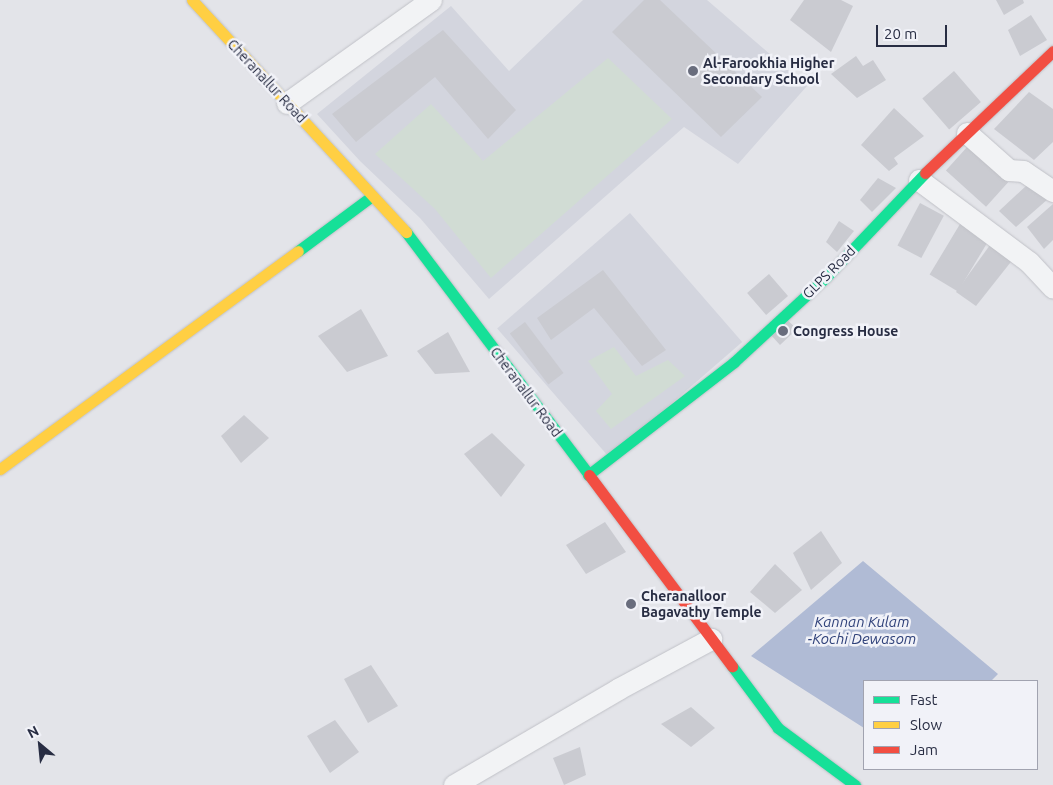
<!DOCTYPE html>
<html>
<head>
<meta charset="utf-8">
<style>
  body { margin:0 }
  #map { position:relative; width:1053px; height:785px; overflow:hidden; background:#e3e4e9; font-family:Ubuntu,sans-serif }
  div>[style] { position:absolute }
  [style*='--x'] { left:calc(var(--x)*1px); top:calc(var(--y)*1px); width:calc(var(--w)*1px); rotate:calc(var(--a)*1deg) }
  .built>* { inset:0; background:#d3d5de; transform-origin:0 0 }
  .green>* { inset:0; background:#d1dcd4 }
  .water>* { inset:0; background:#b0bbd5 }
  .building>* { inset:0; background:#cacbd1; transform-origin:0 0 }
  .roads { filter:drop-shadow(0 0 1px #c0c1c7) drop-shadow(0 0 1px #c0c1c7) }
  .street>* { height:21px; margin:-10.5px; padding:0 10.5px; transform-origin:10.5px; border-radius:10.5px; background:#f2f3f5 }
  .fast>* { height:11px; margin:-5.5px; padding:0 5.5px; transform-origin:5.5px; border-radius:5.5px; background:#16e098 }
  .slow>* { height:11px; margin:-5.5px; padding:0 5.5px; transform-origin:5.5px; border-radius:5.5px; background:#ffcf43 }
  .jam>* { height:11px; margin:-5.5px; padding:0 5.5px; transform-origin:5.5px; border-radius:5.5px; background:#f24e42 }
  .dots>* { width:14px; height:14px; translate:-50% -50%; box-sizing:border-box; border:2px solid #f1f2f8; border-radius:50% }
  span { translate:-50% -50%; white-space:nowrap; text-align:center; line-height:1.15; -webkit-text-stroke:5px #f1f2f8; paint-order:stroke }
  .poi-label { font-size:14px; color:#282d43; font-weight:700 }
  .left { translate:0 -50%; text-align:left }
  .street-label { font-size:14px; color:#282d43 }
  .water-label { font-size:15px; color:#30427a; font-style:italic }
  .legend { position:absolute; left:863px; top:680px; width:175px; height:90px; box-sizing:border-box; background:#f1f2f8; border:1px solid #a1a3b0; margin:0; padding:6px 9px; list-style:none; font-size:15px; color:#282d43 }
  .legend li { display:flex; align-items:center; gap:10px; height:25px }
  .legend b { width:25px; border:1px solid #a1a3b0 }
  .north { position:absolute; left:15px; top:720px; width:50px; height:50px; -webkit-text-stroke:4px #f1f2f8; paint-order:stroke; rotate:332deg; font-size:14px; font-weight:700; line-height:20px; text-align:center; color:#282d43 }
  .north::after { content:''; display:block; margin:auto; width:18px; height:22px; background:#282d43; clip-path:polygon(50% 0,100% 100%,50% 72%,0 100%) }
  .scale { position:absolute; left:876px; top:25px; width:71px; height:22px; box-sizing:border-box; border:2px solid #282d43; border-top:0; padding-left:6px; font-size:15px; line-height:18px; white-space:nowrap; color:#282d43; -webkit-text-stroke:4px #f1f2f8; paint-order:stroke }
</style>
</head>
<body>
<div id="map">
  <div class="built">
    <i style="clip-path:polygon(583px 0,707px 0,807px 86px,738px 164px,684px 127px,489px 299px,420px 218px,360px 161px,317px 114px,451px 6px,509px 71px)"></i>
    <i style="left:630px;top:213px;width:171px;height:176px;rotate:49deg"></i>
  </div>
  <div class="green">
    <i style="clip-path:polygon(608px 58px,672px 119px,491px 278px,435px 209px,375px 154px,431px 104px,483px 161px)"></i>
    <i style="clip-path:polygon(614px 347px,636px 376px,668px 360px,685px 376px,611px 429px,596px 411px,612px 394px,588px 361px)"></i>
  </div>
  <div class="water">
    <i style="clip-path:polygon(863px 561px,998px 674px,991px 681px,864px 681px,864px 728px,751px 656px)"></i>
  </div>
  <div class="building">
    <i style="clip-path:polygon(644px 0,660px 0,762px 97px,721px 137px,612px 32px)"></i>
    <i style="clip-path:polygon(804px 0,841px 0,853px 6px,831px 52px,790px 20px)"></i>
    <i style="clip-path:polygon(996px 0,1023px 0,1024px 3px,1004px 15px)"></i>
    <i style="clip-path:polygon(1031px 15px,1047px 40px,1020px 56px,1008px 30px)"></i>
    <i style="clip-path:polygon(443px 30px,516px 110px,488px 139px,435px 77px,356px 142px,332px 114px)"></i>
    <i style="clip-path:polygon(856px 56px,863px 66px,873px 60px,886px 80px,857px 98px,831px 74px)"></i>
    <i style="left:954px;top:71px;width:41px;height:42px;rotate:49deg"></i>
    <i style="clip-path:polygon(1029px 92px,1053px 109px,1053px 142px,1034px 160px,994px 129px)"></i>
    <i style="clip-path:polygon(894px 108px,924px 136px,894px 158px,898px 164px,889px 171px,861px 145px)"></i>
    <i style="left:968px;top:146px;width:54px;height:33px;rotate:42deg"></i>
    <i style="clip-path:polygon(878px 178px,896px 188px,872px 212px,860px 200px)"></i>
    <i style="clip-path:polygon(1027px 185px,1048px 199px,1016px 227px,999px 211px)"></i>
    <i style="left:920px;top:203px;width:27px;height:48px;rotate:28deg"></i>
    <i style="clip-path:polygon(1053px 204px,1053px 240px,1044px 249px,1027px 227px)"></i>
    <i style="clip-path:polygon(839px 221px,854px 231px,837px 252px,826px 242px)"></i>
    <i style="left:960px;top:224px;width:33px;height:59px;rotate:31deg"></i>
    <i style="clip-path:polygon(990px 245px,1014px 258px,976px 306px,956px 292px)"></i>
    <i style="clip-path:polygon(603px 270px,666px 350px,642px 366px,594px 308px,551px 340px,537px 318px)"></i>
    <i style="left:769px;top:274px;width:29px;height:29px;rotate:49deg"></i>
    <i style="clip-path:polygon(361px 309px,388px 356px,347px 372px,318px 336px)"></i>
    <i style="clip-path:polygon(785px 318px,797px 329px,780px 345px,770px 334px)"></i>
    <i style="left:525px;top:322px;width:64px;height:19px;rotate:53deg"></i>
    <i style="clip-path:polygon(448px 332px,470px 372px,435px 374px,417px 351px)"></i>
    <i style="clip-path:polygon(244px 415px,269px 438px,241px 463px,221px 436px)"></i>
    <i style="clip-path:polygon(492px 433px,525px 465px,501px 497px,464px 454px)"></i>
    <i style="clip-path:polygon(605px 522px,626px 552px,586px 574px,566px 545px)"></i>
    <i style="clip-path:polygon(821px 531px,842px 563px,811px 590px,793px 553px)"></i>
    <i style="clip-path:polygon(775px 564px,802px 590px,775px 613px,750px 592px)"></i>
    <i style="clip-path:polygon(371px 665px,398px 706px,368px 723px,344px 679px)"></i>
    <i style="clip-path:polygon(691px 707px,715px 728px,691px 747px,661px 724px)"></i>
    <i style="clip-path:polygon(335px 720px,359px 752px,330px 773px,307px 736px)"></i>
    <i style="clip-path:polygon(580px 747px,586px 775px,564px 785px,553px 758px)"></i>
  </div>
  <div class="roads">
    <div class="street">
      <i style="--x:287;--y:103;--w:177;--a:-35.6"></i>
      <i style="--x:967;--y:133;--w:56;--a:41.4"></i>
      <i style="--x:1009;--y:170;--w:14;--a:4"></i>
      <i style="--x:1023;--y:171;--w:36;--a:34"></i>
      <i style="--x:919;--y:180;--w:137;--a:36.7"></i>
      <i style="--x:1029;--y:262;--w:35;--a:47"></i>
      <i style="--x:454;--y:785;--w:190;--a:-30.3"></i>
      <i style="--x:618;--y:689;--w:106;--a:-28.3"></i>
    </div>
    <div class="fast">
      <i style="--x:406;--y:232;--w:304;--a:53"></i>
      <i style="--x:298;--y:251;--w:92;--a:-36.6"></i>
      <i style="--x:588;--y:475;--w:185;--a:-37.7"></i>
      <i style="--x:734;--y:362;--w:125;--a:-42.7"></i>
      <i style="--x:826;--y:277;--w:144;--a:-46.4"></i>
      <i style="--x:732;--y:666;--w:77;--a:53.4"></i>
      <i style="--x:778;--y:728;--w:96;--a:36.5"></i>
    </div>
    <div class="slow">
      <i style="--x:192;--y:0;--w:316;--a:47.3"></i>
      <i style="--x:0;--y:469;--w:369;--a:-36.2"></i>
    </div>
    <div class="jam">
      <i style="--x:925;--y:173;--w:177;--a:-43.6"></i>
      <i style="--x:589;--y:475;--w:239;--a:53.2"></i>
    </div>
  </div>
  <div class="dots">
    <i style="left:693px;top:71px;background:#696d7d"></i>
    <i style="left:783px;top:331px;background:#696d7d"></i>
    <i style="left:631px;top:604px;background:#696d7d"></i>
  </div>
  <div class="poi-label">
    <span class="left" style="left:703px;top:71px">Al-Farookhia Higher<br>Secondary School</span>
    <span class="left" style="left:793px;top:331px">Congress House</span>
    <span class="left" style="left:641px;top:604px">Cheranalloor<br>Bagavathy Temple</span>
  </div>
  <div class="street-label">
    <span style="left:267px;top:81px;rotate:47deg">Cheranallur Road</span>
    <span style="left:829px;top:272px;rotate:-45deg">GLPS Road</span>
    <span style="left:526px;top:392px;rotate:53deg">Cheranallur Road</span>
  </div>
  <div class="water-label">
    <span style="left:862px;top:630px">Kannan Kulam<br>-Kochi Dewasom</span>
  </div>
  <ul class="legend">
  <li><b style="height:6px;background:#16e098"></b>Fast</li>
  <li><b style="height:6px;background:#ffcf43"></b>Slow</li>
  <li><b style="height:6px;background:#f24e42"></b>Jam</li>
  </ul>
  <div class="north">N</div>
  <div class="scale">20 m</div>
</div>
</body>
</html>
